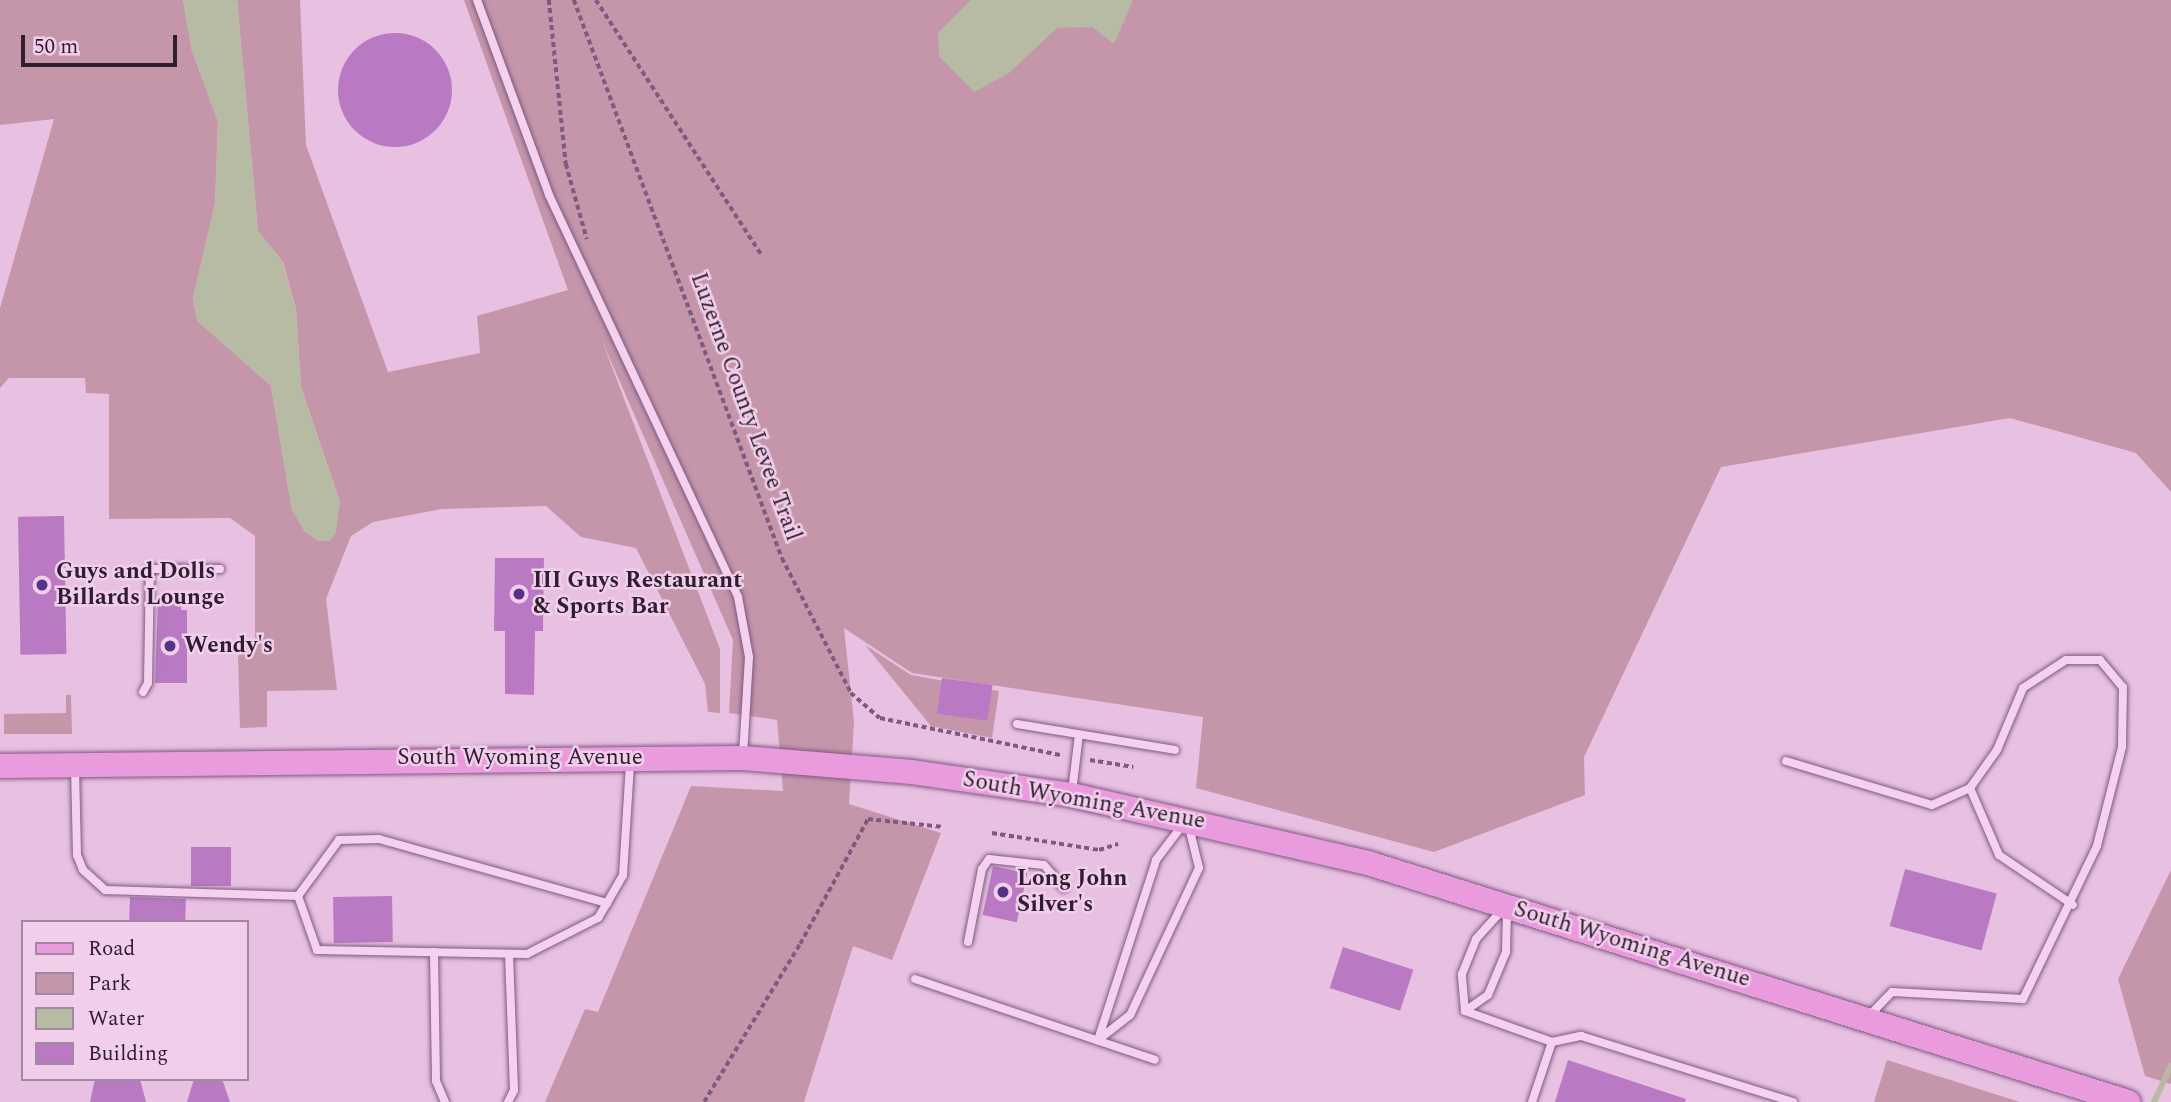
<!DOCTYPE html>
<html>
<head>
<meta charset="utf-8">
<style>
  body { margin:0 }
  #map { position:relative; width:2171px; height:1102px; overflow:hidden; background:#e8c0e2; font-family:Spectral,serif }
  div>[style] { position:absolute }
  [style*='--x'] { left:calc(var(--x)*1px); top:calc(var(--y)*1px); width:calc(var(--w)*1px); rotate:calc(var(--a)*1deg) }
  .green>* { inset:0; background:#c596aa }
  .water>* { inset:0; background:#b7bba3 }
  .stream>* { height:6px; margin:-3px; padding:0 3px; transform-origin:3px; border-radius:3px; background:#b7bba3 }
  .building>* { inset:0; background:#b97ac3; transform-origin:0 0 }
  .round { border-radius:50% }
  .path>* { height:3.5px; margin-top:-1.75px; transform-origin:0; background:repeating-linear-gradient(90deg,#7f5a80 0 5px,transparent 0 8.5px) }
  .roads { filter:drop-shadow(0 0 2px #7f5a80) drop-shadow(0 0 2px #7f5a80) }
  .lane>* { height:8px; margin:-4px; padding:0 4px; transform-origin:4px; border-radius:4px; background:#f4d2ef }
  .primary>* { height:24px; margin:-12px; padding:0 12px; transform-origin:12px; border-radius:12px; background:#e99bde }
  .dots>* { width:19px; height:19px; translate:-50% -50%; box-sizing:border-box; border:4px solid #f1cfeb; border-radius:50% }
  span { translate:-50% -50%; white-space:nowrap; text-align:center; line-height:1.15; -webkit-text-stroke:5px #f1cfeb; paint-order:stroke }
  .street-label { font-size:23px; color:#2f1d31 }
  .poi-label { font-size:23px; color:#2f1d31; font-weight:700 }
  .left { translate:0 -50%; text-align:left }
  .legend { position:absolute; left:21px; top:920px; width:228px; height:161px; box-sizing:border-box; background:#f1cfeb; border:2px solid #a388a1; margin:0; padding:9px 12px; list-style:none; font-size:21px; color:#2f1d31 }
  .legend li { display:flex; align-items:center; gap:14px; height:35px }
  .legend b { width:35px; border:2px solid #a388a1 }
  .scale { position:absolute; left:21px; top:35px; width:156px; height:32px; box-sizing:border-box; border:4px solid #2f1d31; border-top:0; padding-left:9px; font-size:21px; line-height:24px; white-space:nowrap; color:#2f1d31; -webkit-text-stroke:5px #f1cfeb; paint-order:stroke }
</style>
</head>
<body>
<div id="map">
  <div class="green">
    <i style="clip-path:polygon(0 0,183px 0,192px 51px,218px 121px,215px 204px,193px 298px,197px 320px,271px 386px,292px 510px,318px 541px,330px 541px,340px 502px,301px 387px,296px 309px,283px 262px,258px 231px,237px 0,300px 0,306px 145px,388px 372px,480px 353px,477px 316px,568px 290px,464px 0,2171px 0,2171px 492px,2136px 453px,2010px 418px,1721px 467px,1584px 757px,1585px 795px,1434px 852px,1196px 788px,1203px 717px,912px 673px,844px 628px,854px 722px,849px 804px,941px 833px,892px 960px,853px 946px,804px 1102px,545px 1102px,585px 1009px,598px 1012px,691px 786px,783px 791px,777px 720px,729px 713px,733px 640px,602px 341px,720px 649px,720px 713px,708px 712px,705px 684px,636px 548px,581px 537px,546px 506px,442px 509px,373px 522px,351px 536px,326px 599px,337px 690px,267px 691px,267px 727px,240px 728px,238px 656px,255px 639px,255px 536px,230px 518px,109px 519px,109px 394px,86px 393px,85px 378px,9px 378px,0 388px,0 308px,54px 119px,0 125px)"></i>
    <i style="clip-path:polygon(865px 645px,911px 675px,999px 691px,992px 738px,931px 726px)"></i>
    <i style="clip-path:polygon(66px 695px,71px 695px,72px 734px,4px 734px,4px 714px,66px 713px)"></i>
    <i style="clip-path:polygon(2171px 870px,2171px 1084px,2145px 1076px,2118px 979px)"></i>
    <i style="clip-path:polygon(1887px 1060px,2020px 1102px,1874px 1102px)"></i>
  </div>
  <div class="water">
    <i style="clip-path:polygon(183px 0,237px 0,258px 231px,282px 261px,296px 309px,301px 387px,340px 502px,336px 532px,330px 541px,318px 541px,304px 531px,292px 510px,271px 386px,197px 321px,193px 298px,215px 204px,218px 121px,192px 51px)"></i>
    <i style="clip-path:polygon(971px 0,1133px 0,1114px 44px,1092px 27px,1057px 28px,1009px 73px,974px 92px,939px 56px,938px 33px)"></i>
  </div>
  <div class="stream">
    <i style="--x:2154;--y:1102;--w:40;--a:-65"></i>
  </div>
  <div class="building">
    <i class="round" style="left:338px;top:33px;width:114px;height:114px"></i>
    <i style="left:64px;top:516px;width:138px;height:46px;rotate:89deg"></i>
    <i style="clip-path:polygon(495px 558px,544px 558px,543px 631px,535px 631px,534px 695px,505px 694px,505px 631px,494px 631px)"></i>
    <i style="clip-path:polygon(158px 599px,181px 599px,181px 610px,187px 610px,187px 683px,155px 683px)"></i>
    <i style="left:942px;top:678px;width:51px;height:36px;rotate:8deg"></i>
    <i style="left:191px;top:847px;width:40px;height:39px"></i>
    <i style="left:993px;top:866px;width:35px;height:50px;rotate:12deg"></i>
    <i style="left:1905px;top:869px;width:95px;height:59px;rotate:15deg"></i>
    <i style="left:392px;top:896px;width:46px;height:59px;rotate:89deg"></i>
    <i style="left:130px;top:897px;width:56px;height:25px;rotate:2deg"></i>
    <i style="left:1343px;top:947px;width:74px;height:43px;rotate:18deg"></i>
    <i style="clip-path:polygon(1568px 1060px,1686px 1099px,1685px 1102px,1555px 1102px)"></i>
    <i style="clip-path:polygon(95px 1079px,140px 1079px,146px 1102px,90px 1102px)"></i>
    <i style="clip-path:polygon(194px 1079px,222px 1079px,230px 1102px,187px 1102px)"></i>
  </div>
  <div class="path">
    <i style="--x:549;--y:0;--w:165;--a:84.1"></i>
    <i style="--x:566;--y:164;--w:78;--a:74.4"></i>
    <i style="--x:574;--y:0;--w:596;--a:69.56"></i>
    <i style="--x:782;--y:558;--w:152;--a:62.9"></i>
    <i style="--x:851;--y:693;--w:38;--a:41"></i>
    <i style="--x:880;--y:718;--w:185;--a:11.6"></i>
    <i style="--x:596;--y:0;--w:306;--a:57"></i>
    <i style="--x:1090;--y:760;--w:44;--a:9.2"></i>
    <i style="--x:992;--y:833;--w:108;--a:9"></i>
    <i style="--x:1099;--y:850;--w:20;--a:-18"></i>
    <i style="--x:704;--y:1102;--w:185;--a:-58.7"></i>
    <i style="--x:800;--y:944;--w:142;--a:-61.5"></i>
    <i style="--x:868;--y:819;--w:76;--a:6"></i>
  </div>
  <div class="roads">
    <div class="lane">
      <i style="--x:477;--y:0;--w:208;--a:69.7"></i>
      <i style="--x:549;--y:195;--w:444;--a:64.8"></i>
      <i style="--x:738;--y:597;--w:61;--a:79.6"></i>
      <i style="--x:749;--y:657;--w:99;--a:93.5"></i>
      <i style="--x:143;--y:692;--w:10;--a:-61"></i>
      <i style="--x:148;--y:683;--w:114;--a:-89"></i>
      <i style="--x:150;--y:569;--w:70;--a:0"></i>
      <i style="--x:1017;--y:724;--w:160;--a:9.3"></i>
      <i style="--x:1786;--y:761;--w:152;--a:16.8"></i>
      <i style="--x:1932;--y:805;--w:42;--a:-24.1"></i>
      <i style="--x:1970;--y:788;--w:47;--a:-54.6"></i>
      <i style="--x:1997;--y:750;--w:67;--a:-67.2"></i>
      <i style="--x:2023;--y:688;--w:51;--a:-33.1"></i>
      <i style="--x:2066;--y:660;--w:34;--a:0"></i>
      <i style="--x:2100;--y:660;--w:35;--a:50"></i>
      <i style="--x:2123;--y:687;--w:60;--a:91"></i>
      <i style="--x:2122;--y:747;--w:102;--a:104.2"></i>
      <i style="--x:2097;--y:846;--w:170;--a:115.8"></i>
      <i style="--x:2023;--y:999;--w:131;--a:-176.9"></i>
      <i style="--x:1892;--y:992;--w:35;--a:134"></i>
      <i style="--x:75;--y:767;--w:88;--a:88.7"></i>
      <i style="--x:77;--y:855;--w:16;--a:68"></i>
      <i style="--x:83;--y:870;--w:30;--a:42"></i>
      <i style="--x:105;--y:890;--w:193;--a:1.8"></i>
      <i style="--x:298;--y:896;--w:69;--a:-53.8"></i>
      <i style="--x:339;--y:840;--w:40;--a:-1.4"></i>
      <i style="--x:379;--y:839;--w:237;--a:15.7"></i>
      <i style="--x:607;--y:903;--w:32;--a:-60"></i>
      <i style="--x:623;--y:875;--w:111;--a:-86.4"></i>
      <i style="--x:1970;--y:788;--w:73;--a:66.6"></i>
      <i style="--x:1999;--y:855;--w:89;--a:34"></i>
      <i style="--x:1072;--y:792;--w:58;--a:-83.1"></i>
      <i style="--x:1187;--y:819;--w:50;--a:76.2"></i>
      <i style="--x:1199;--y:868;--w:162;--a:115.1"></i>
      <i style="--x:1130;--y:1015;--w:41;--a:142"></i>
      <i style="--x:1098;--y:1040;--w:189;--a:-72.1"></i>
      <i style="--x:1156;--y:860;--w:51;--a:-52.9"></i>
      <i style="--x:298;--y:896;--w:57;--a:70.6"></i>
      <i style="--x:317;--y:950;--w:210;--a:1.1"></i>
      <i style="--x:527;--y:954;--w:80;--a:-26.9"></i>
      <i style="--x:598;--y:918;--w:17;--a:-59"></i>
      <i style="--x:968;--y:942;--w:74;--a:-79.1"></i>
      <i style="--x:982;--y:869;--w:12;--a:-55"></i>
      <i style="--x:989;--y:859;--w:55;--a:6.2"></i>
      <i style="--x:1044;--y:865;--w:30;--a:49"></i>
      <i style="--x:434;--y:952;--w:129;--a:89.1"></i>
      <i style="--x:436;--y:1081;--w:23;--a:67"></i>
      <i style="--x:915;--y:979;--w:253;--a:18.6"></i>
      <i style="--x:1465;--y:1011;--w:92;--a:19.6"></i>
      <i style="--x:1552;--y:1042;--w:30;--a:-12"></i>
      <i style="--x:1581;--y:1036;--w:222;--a:17.3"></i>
      <i style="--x:1465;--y:1011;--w:28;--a:-35"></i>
      <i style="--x:1488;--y:995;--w:47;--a:-67.3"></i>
      <i style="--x:1506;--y:952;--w:41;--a:-88.6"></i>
      <i style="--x:1465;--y:1011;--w:37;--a:-95"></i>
      <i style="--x:1462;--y:974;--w:38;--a:-68"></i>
      <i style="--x:1476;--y:939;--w:40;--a:-48"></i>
      <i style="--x:508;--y:1102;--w:13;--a:-63"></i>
      <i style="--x:514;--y:1090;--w:136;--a:-92.1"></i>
      <i style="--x:1532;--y:1102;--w:63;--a:-71.6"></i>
    </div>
    <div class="primary">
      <i style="--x:0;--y:766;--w:743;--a:-0.62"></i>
      <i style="--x:743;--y:758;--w:170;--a:4.7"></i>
      <i style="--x:912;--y:772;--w:161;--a:8.2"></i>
      <i style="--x:1071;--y:795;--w:305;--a:12.9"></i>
      <i style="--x:1368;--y:863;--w:797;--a:17.46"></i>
    </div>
  </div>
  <div class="dots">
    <i style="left:42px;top:585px;background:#573188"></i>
    <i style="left:519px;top:594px;background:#573188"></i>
    <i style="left:170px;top:646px;background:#573188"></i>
    <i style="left:1003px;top:892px;background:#573188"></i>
  </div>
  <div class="street-label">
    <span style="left:745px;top:407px;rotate:70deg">Luzerne County Levee Trail</span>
    <span style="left:520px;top:758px">South Wyoming Avenue</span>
    <span style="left:1084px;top:801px;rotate:10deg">South Wyoming Avenue</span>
    <span style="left:1632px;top:945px;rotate:17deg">South Wyoming Avenue</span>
  </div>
  <div class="poi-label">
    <span class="left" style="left:56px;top:585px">Guys and Dolls<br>Billards Lounge</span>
    <span class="left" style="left:533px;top:594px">III Guys Restaurant<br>&amp; Sports Bar</span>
    <span class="left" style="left:184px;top:646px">Wendy's</span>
    <span class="left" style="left:1017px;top:892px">Long John<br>Silver's</span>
  </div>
  <ul class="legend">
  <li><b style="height:9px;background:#e99bde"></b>Road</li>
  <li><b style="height:19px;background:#c596aa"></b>Park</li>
  <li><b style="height:19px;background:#b7bba3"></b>Water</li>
  <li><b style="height:19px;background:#b97ac3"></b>Building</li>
  </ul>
  <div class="scale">50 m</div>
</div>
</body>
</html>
